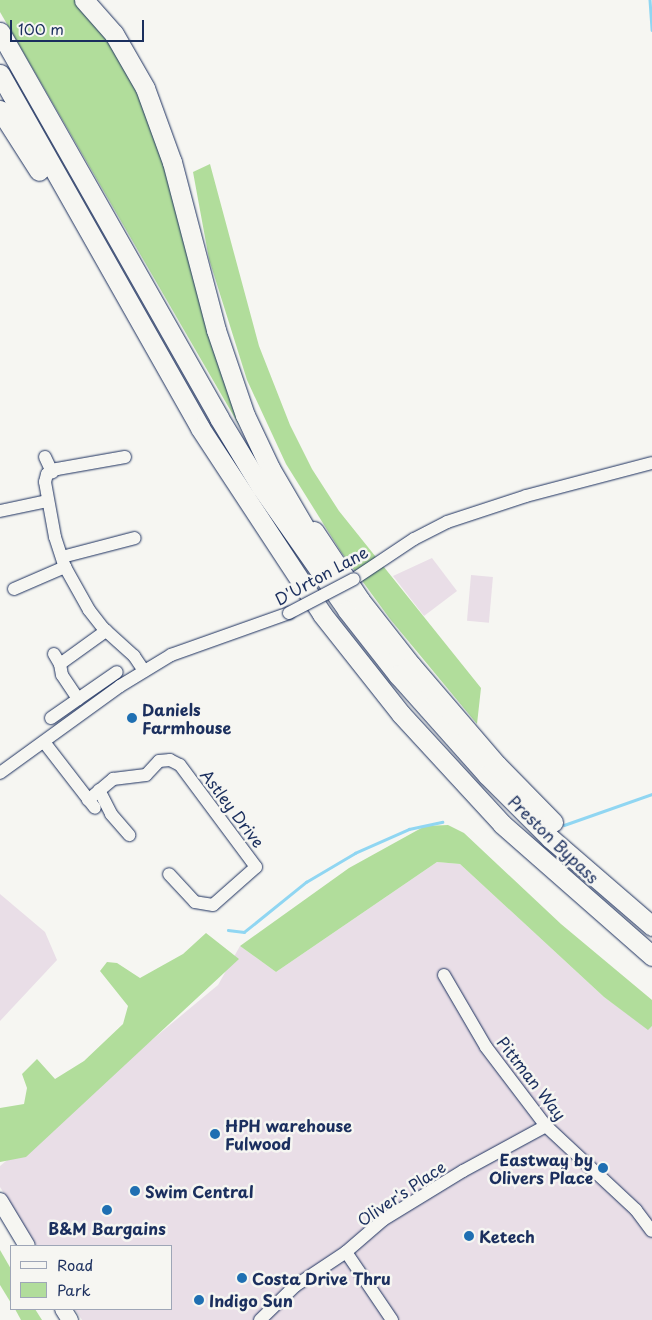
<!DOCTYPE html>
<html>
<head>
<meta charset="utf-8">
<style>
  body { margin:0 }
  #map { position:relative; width:652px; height:1320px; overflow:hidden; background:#f6f6f2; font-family:"Playpen Sans",sans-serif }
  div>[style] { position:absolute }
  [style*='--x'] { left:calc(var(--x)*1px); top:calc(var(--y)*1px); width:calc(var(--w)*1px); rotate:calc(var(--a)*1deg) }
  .built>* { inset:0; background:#e9dee7; transform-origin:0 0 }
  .green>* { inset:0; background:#b1dd9b }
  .stream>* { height:2.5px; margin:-1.25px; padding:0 1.25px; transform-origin:1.25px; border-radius:1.25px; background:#90d6f2 }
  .roads { filter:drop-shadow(0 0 1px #1b2f5e) drop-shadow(0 0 1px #1b2f5e) }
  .minor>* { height:12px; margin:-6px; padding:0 6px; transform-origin:6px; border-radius:6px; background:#f6f6f2 }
  .major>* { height:16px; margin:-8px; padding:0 8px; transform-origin:8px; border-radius:8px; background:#f6f6f2 }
  .highway>* { height:19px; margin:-9.5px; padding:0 9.5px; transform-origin:9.5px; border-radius:9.5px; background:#f6f6f2 }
  .bridges { filter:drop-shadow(0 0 1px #1b2f5e) drop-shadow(0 0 1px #1b2f5e) }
  .minor-bridge>* { height:12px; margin:-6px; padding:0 6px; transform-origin:6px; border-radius:6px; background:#f6f6f2 }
  .dots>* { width:14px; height:14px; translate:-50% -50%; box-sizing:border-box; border:2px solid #f6f6f2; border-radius:50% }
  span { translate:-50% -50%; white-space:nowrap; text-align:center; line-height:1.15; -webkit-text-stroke:5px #f6f6f2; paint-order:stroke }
  .street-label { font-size:16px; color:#1b2f5e }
  .poi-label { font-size:16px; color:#1b2f5e; font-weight:700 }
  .left { translate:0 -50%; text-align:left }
  .right { translate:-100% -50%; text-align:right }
  .legend { position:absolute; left:10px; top:1245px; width:162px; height:65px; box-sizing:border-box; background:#f6f6f2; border:1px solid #9ea6b7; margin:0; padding:6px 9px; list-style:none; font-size:15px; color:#1b2f5e }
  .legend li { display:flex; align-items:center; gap:10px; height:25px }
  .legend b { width:25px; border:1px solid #9ea6b7 }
  .scale { position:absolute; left:10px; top:20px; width:134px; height:22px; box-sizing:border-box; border:2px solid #1b2f5e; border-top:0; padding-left:6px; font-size:15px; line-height:18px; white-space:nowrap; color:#1b2f5e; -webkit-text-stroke:4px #f6f6f2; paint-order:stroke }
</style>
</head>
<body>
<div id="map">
  <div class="built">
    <i style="clip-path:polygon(432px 558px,457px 591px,424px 616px,393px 576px)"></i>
    <i style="left:471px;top:575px;width:22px;height:46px;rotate:5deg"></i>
    <i style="clip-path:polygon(437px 862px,460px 864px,604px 997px,648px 1029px,652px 1026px,652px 1320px,82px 1320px,75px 1309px,171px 1309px,171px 1246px,37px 1246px,0 1187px,0 1166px,218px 985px,240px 946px,276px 972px)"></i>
    <i style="clip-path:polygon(0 894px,45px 932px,57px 960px,0 1021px)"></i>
  </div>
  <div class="green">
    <i style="clip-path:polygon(0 0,75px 0,93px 19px,142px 91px,265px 470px,0 12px)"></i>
    <i style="clip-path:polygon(210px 164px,259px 346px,290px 425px,312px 469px,339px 511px,481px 688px,477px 724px,390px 619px,341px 552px,286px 464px,247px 380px,209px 259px,193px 172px)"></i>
    <i style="clip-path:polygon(448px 825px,464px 833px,561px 924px,652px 1000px,652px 1026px,648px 1030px,604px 997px,460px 864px,437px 862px,276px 972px,240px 946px,349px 868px,425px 826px)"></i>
    <i style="clip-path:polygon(206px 933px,239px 959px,26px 1157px,0 1162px,0 1108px,24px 1104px,27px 1088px,22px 1074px,37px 1059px,55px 1079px,84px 1061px,123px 1024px,128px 1006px,100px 971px,107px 962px,117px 963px,140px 978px,183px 954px)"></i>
    <i style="clip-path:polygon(0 1250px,11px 1269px,11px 1303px,0 1285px)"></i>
    <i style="clip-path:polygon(15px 1309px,35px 1309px,42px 1320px,21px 1320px)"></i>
  </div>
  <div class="stream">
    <i style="--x:650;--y:0;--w:30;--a:86"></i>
    <i style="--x:564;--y:825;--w:93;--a:-19.4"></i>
    <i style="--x:228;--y:930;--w:16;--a:7"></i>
    <i style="--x:244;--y:932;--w:80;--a:-38.9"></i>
    <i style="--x:306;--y:882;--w:57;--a:-30.6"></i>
    <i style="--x:355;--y:853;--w:59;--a:-24"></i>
    <i style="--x:409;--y:829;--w:34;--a:-12"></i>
  </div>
  <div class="roads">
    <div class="minor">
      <i style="--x:45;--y:457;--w:17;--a:65"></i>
      <i style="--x:125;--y:457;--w:69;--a:170"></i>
      <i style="--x:57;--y:469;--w:11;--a:153"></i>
      <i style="--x:47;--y:474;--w:8;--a:104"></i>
      <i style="--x:45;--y:482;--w:56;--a:79.7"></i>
      <i style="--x:55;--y:537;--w:32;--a:72"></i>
      <i style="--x:65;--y:567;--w:49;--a:60.8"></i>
      <i style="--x:89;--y:610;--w:23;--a:52"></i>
      <i style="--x:103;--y:628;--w:42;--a:42.1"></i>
      <i style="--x:134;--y:656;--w:18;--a:56"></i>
      <i style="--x:0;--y:511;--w:49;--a:-11.8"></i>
      <i style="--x:62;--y:557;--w:75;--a:-14.6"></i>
      <i style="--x:354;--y:579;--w:72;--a:-33.7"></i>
      <i style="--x:414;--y:539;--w:37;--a:-27"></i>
      <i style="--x:447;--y:522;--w:83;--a:-18.2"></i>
      <i style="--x:526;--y:496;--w:130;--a:-14.7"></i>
      <i style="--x:14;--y:589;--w:56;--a:-23.3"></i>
      <i style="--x:54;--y:654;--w:12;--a:59"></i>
      <i style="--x:60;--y:664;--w:57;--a:-35.7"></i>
      <i style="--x:60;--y:664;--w:11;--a:80"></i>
      <i style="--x:62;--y:675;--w:29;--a:56"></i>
      <i style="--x:78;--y:699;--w:47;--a:-34.7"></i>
      <i style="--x:51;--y:718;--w:33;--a:-35"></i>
      <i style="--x:44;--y:742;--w:83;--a:52.3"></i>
      <i style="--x:0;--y:773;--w:148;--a:-35.9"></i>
      <i style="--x:120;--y:686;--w:60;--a:-31.3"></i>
      <i style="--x:171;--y:655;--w:125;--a:-19.6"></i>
      <i style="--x:99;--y:790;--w:27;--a:63"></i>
      <i style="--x:111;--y:814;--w:28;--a:49"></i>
      <i style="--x:88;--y:800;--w:33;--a:-40"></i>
      <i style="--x:113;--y:779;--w:33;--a:-7"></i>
      <i style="--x:146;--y:775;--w:19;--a:-47"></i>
      <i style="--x:159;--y:761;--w:11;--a:-5"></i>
      <i style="--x:170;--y:760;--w:11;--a:27"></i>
      <i style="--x:180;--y:765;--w:127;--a:53.3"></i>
      <i style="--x:256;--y:867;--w:57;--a:138.5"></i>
      <i style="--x:213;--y:905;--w:18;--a:-171"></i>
      <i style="--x:195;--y:902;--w:38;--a:-133"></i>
      <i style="--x:444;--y:975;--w:83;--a:59.7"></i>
      <i style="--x:486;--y:1047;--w:99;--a:52.8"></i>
      <i style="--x:546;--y:1126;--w:123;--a:43"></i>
      <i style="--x:636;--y:1210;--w:26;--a:53"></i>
      <i style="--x:346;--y:1252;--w:82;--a:55.9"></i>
      <i style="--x:260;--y:1320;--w:49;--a:-44.2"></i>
      <i style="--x:295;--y:1286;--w:61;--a:-33.7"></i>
      <i style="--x:346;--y:1252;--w:49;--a:-40.9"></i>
      <i style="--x:383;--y:1220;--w:94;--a:-31.5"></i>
      <i style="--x:463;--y:1171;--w:94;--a:-28.5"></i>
    </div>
    <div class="major">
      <i style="--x:0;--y:1201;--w:52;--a:59"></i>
      <i style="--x:63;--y:1309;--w:13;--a:58"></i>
    </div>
    <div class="highway">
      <i style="--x:84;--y:0;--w:45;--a:48.6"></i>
      <i style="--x:114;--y:34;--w:62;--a:60.1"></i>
      <i style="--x:145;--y:88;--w:79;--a:70"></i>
      <i style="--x:172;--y:162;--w:174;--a:75.3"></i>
      <i style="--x:216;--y:330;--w:90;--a:71.2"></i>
      <i style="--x:245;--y:415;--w:59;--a:64.7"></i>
      <i style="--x:270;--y:468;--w:89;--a:59.7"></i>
      <i style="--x:0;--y:32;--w:444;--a:60.4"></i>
      <i style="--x:219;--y:418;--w:81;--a:58.7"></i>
      <i style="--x:261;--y:487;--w:150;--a:55"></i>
      <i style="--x:347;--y:610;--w:83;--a:51.9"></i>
      <i style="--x:398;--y:675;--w:134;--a:48.3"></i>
      <i style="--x:487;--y:775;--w:89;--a:45"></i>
      <i style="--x:550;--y:838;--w:135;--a:40.8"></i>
      <i style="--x:0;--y:74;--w:407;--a:60.5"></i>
      <i style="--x:200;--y:428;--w:222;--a:56.7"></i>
      <i style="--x:322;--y:614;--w:127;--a:51.7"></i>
      <i style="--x:401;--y:714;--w:149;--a:47.4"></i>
      <i style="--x:502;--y:824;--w:200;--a:41.3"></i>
      <i style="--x:0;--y:110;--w:72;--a:57.4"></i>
      <i style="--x:314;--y:531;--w:83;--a:56.3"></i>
      <i style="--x:360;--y:600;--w:83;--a:51.9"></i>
      <i style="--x:411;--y:665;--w:132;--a:49.3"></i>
      <i style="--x:497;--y:765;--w:80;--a:45.5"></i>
    </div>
  </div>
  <div class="bridges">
    <div class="minor-bridge">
      <i style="--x:289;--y:613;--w:73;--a:-27.6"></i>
    </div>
  </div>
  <div class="dots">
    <i style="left:132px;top:718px;background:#1f6fb2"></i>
    <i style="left:215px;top:1134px;background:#1f6fb2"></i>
    <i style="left:603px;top:1168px;background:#1f6fb2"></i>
    <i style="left:135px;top:1191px;background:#1f6fb2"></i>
    <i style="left:107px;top:1210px;background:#1f6fb2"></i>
    <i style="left:469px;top:1236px;background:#1f6fb2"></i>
    <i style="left:242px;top:1278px;background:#1f6fb2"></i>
    <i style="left:199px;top:1300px;background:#1f6fb2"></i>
  </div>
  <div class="street-label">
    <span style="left:321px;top:575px;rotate:-29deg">D'Urton Lane</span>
    <span style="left:233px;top:808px;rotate:53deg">Astley Drive</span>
    <span style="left:554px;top:839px;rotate:44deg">Preston Bypass</span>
    <span style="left:532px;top:1078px;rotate:52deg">Pittman Way</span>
    <span style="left:401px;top:1193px;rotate:-34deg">Oliver's Place</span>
  </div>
  <div class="poi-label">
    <span class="left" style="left:142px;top:718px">Daniels<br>Farmhouse</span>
    <span class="left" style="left:225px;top:1134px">HPH warehouse<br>Fulwood</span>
    <span class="right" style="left:593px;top:1168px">Eastway by<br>Olivers Place</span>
    <span class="left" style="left:145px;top:1191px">Swim Central</span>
    <span style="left:107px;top:1228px">B&amp;M Bargains</span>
    <span class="left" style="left:479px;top:1236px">Ketech</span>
    <span class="left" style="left:252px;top:1278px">Costa Drive Thru</span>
    <span class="left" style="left:209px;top:1300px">Indigo Sun</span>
  </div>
  <ul class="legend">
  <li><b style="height:6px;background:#f6f6f2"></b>Road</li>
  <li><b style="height:14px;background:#b1dd9b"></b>Park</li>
  </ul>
  <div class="scale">100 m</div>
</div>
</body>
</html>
